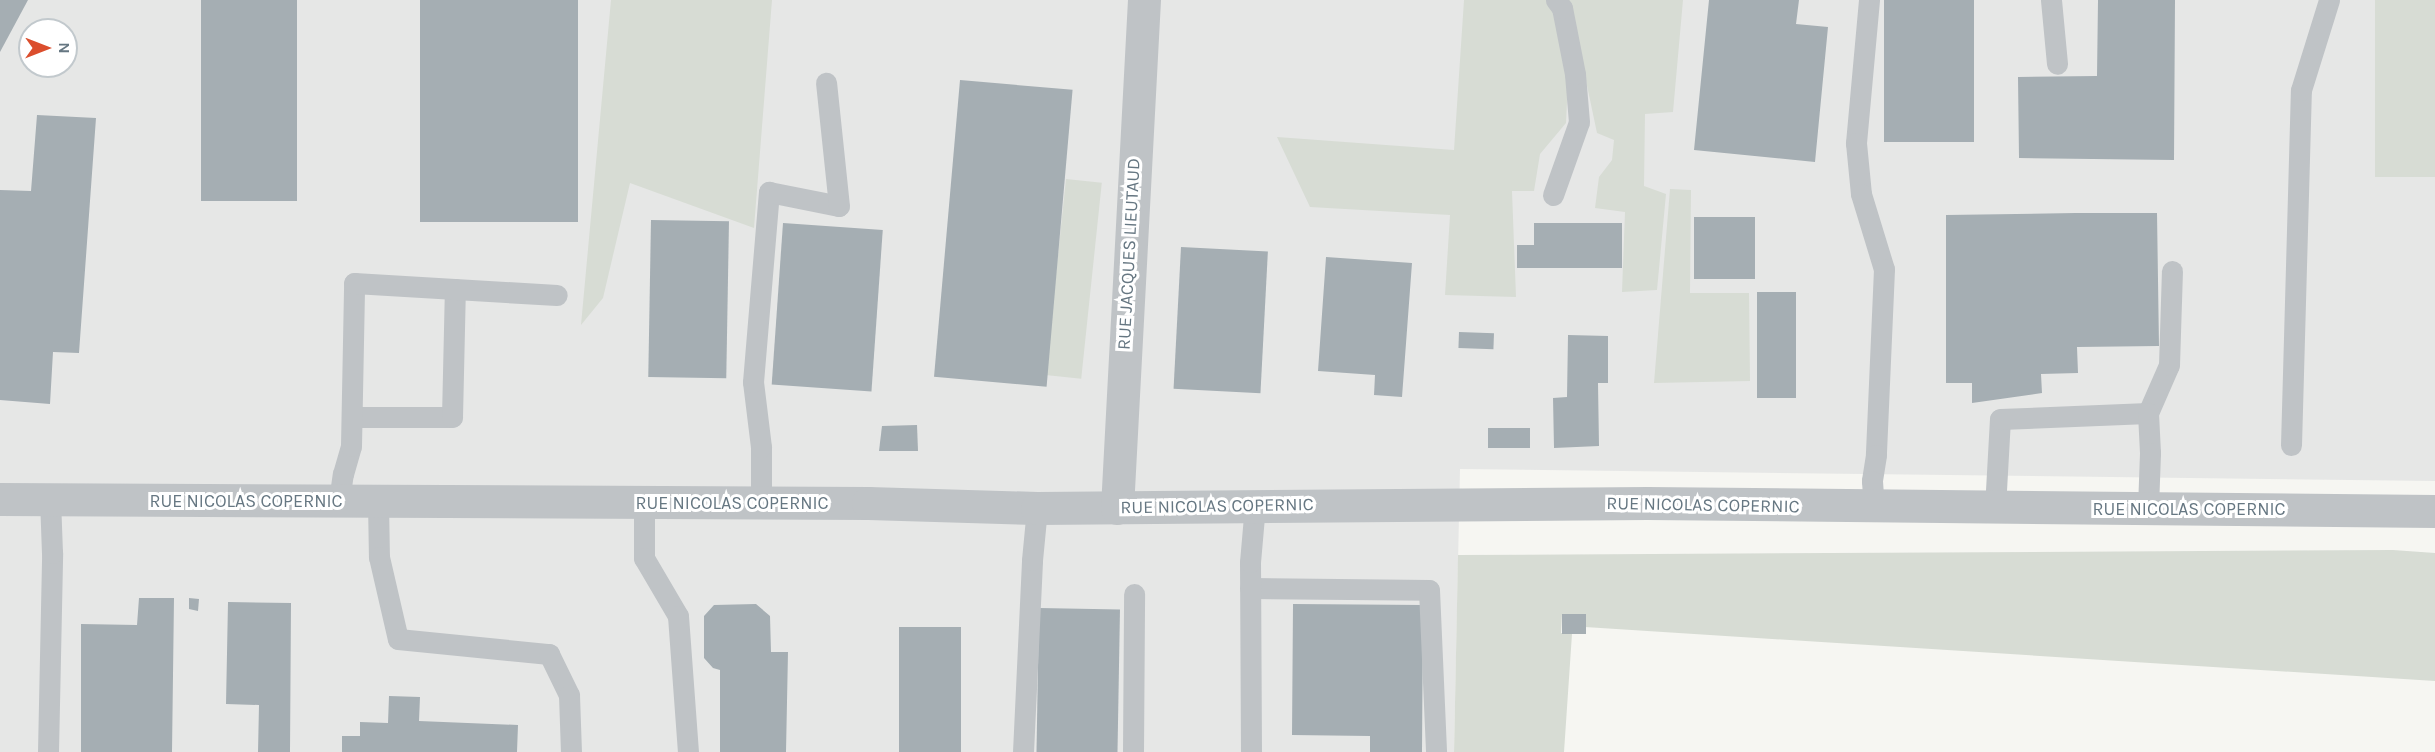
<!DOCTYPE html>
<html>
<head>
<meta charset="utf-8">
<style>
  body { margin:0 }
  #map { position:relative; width:2435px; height:752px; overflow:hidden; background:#f6f6f2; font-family:Karla,sans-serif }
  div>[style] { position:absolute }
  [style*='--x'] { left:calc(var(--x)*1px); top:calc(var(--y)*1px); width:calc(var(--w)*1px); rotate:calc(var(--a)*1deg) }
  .built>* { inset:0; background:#e6e7e6 }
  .green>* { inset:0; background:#d7dcd4; transform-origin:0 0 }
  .building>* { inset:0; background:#a5aeb3; transform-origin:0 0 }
  .lane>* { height:21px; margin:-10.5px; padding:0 10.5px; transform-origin:10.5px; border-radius:10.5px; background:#bfc3c6 }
  .street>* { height:33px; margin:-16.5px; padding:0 16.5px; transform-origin:16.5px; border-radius:16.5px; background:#bfc3c6 }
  span { translate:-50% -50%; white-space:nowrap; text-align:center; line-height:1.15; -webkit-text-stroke:6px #fff; paint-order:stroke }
  .street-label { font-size:18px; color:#667782 }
  .north { position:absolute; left:18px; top:18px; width:60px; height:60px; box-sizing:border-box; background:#fff; border:2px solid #c2c9cd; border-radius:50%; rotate:90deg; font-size:16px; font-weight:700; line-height:24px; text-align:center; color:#667782 }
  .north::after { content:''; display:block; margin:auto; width:21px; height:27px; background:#db4e2d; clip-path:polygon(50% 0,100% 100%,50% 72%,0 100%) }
</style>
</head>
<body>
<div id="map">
  <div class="built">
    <i style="clip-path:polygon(evenodd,0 0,2435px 0,2435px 481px,1460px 469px,1454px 752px,0 752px,0 0,30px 30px,66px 30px,66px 66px,30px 66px,30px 30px)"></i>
  </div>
  <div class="green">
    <i style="clip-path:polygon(611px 0,772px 0,754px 228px,630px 183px,603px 298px,581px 325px)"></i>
    <i style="clip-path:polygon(1464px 0,1548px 0,1562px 34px,1568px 81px,1566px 123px,1540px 154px,1534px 191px,1512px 191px,1516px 297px,1445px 295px,1450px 215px,1310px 207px,1277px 137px,1454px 150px)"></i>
    <i style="clip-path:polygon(1569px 0,1683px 0,1673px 112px,1645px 114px,1644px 186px,1666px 194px,1657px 290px,1622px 292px,1625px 212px,1595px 208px,1599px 177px,1612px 160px,1614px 140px,1597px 133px)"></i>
    <i style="left:2375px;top:0;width:60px;height:177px"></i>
    <i style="left:1066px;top:179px;width:36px;height:197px;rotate:6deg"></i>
    <i style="clip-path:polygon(1670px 189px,1691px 190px,1690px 293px,1749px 293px,1750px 381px,1654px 383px)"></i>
    <i style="clip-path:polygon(2393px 550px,2435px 553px,2435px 681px,1585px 627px,1586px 614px,1562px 614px,1561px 633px,1572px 634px,1564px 752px,1454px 752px,1458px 555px)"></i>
  </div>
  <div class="building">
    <i style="clip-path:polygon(0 0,28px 0,0 52px)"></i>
    <i style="left:201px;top:0;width:96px;height:201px"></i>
    <i style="left:420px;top:0;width:158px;height:222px"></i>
    <i style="clip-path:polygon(1709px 0,1799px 0,1796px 24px,1828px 27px,1815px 162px,1694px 150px)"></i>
    <i style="left:1884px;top:0;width:90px;height:142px"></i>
    <i style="clip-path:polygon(2098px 0,2175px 0,2174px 160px,2019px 158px,2018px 77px,2097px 76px)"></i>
    <i style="left:960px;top:80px;width:113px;height:298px;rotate:5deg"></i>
    <i style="clip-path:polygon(37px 115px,96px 118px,79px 353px,53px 352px,50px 404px,0 400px,0 190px,31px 191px)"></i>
    <i style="clip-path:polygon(2076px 213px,2157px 213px,2159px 346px,2077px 347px,2078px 373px,2041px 374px,2042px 393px,1972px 403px,1972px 383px,1946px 383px,1946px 215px)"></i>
    <i style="left:1694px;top:217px;width:61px;height:62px"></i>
    <i style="left:651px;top:220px;width:78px;height:157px;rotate:1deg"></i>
    <i style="left:783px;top:223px;width:100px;height:162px;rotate:4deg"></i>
    <i style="clip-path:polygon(1534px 223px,1622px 223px,1622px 268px,1517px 268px,1517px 245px,1534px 245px)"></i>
    <i style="left:1181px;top:247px;width:87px;height:142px;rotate:3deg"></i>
    <i style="clip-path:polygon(1326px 257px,1412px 263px,1402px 397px,1374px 395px,1375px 375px,1318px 371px)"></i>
    <i style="left:1757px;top:292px;width:39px;height:106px"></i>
    <i style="left:1459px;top:332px;width:35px;height:16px;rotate:2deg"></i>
    <i style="clip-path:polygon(1568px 335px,1608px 336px,1608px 383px,1598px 383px,1599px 446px,1554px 448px,1553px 398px,1567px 397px)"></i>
    <i style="clip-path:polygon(917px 425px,918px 451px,879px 451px,882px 426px)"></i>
    <i style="left:1488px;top:428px;width:42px;height:20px"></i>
    <i style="clip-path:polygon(139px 598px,174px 598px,172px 752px,81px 752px,81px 624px,137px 625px)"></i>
    <i style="clip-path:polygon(189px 598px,199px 599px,198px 611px,189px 609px)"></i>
    <i style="clip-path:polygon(228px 602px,291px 603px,290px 752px,258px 752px,259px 705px,226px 704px)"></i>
    <i style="clip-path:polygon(756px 604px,770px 616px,771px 652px,788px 652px,786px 752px,720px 752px,720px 670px,713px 668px,704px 658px,704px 616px,714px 605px)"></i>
    <i style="clip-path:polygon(1293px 604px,1423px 605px,1422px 752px,1370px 752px,1370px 736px,1292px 735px)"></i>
    <i style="left:1039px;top:608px;width:81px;height:144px;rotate:1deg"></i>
    <i style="left:1562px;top:614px;width:24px;height:20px"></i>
    <i style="left:899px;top:627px;width:62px;height:125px"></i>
    <i style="clip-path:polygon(389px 696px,420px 697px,419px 721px,518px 725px,517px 752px,342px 752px,342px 736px,360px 736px,360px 722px,388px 723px)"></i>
  </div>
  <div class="lane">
    <i style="--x:1869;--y:0;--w:144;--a:95.2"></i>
    <i style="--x:1856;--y:143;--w:51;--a:84.4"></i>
    <i style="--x:1861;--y:194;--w:78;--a:73"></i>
    <i style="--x:1884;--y:269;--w:186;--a:92.5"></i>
    <i style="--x:1876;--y:455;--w:26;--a:99"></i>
    <i style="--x:1872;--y:481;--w:27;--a:86"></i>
    <i style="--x:2051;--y:0;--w:64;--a:84.6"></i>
    <i style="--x:1553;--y:195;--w:77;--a:-70.4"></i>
    <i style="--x:1579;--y:122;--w:48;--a:-94.8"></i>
    <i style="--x:1575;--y:74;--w:67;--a:-101.1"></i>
    <i style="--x:1562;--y:8;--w:10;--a:-127"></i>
    <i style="--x:2148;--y:413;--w:52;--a:-66.4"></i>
    <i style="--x:2169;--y:365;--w:94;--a:-88.2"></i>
    <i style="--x:352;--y:417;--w:100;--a:0"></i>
    <i style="--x:452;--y:417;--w:128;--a:-88.7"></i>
    <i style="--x:2291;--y:445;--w:355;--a:-88.4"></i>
    <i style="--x:2301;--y:90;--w:94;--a:-72.7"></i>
    <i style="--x:339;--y:501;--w:27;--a:-82"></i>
    <i style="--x:343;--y:474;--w:29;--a:-74"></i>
    <i style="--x:351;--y:446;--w:163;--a:-88.9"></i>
    <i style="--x:354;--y:283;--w:203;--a:3.4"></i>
    <i style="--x:378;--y:502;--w:55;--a:89"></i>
    <i style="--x:379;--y:557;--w:84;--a:77"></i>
    <i style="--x:398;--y:639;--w:152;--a:5.7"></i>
    <i style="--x:549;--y:654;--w:46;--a:64"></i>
    <i style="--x:569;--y:695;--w:57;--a:88"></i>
    <i style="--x:644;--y:502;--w:56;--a:90"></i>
    <i style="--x:644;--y:558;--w:67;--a:59.6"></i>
    <i style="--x:678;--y:616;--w:136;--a:85.8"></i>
    <i style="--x:761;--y:503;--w:56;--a:-90"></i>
    <i style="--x:761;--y:447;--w:65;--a:-97"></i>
    <i style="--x:753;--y:382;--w:191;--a:-85.2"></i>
    <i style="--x:769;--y:192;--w:71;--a:11.3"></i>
    <i style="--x:839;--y:206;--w:124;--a:-96"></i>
    <i style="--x:1995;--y:508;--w:89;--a:-86.8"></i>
    <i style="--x:2000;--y:419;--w:148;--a:-2.3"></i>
    <i style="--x:2148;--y:413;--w:40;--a:87.1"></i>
    <i style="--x:2150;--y:453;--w:55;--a:92.1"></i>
    <i style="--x:1250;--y:588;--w:179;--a:0.6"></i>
    <i style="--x:1429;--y:590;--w:162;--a:87.5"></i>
    <i style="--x:48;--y:752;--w:199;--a:-88.8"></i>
    <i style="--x:52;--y:553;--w:54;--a:-92.1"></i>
    <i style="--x:1023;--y:752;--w:192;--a:-87.3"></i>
    <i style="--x:1032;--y:560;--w:52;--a:-84.5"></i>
    <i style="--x:1133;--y:752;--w:158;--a:-89.6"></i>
    <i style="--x:1251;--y:752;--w:190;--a:-90.3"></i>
    <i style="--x:1250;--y:562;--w:57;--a:-85"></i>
  </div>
  <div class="street">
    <i style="--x:0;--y:499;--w:868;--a:0.26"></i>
    <i style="--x:868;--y:503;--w:169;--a:1.7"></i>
    <i style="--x:1037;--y:508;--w:610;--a:-0.47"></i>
    <i style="--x:1647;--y:503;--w:788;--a:0.58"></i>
    <i style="--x:1117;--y:508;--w:509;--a:-86.96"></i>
  </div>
  <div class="street-label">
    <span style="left:1129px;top:254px;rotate:-87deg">RUE JACQUES LIEUTAUD</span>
    <span style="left:246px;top:501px">RUE NICOLAS COPERNIC</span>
    <span style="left:732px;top:503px">RUE NICOLAS COPERNIC</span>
    <span style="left:1703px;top:505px;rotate:1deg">RUE NICOLAS COPERNIC</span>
    <span style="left:1217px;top:506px;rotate:-1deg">RUE NICOLAS COPERNIC</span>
    <span style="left:2189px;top:509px">RUE NICOLAS COPERNIC</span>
  </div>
  <div class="north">N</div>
</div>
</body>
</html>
